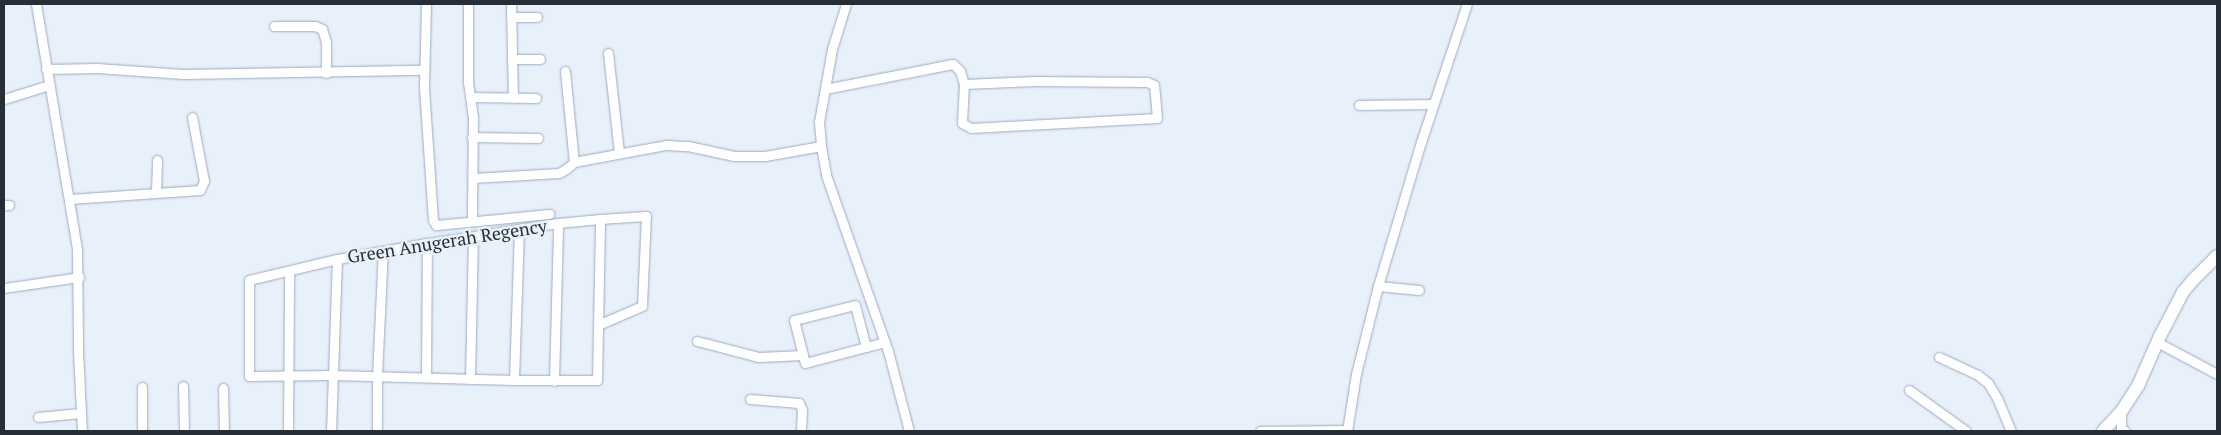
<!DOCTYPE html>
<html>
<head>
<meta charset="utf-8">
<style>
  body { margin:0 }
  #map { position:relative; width:2221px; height:435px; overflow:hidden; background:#e8f0fa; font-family:"PT Serif",serif }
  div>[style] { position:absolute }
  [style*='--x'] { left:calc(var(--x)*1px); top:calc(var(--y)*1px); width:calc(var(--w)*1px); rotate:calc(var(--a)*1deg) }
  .roads { filter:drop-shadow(0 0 1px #98abc3) drop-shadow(0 0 1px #98abc3) }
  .street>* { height:9px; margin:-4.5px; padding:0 4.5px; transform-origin:4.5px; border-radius:4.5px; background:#fff }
  .secondary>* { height:12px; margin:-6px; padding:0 6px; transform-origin:6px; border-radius:6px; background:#fff }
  span { translate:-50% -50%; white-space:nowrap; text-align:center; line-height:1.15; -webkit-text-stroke:5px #e8f0fa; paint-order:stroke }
  .street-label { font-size:18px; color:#262e37 }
  .frame { position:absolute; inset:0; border:5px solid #262e37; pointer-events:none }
</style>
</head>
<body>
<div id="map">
  <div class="roads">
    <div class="street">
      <i style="--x:36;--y:4;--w:247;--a:80.5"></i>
      <i style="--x:77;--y:248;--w:104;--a:89.4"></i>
      <i style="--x:78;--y:352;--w:79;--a:87.1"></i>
      <i style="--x:426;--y:4;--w:84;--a:91.4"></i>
      <i style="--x:424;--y:88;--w:132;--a:86.1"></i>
      <i style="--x:433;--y:220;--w:6;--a:59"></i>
      <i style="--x:436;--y:225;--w:114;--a:-5.6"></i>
      <i style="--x:468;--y:4;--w:78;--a:90"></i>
      <i style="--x:468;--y:82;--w:34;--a:82"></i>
      <i style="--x:473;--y:116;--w:104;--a:90.6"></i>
      <i style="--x:511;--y:4;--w:94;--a:88.8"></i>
      <i style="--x:846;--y:4;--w:47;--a:107.3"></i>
      <i style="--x:832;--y:49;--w:74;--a:100.1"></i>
      <i style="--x:819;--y:122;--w:24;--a:85"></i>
      <i style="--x:821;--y:146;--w:29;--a:80"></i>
      <i style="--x:826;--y:175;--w:187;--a:70.6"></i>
      <i style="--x:888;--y:351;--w:83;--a:75.3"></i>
      <i style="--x:511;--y:17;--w:26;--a:0"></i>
      <i style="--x:274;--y:26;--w:41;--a:0"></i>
      <i style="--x:315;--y:26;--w:8;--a:23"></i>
      <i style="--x:322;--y:29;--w:14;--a:73"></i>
      <i style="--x:326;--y:42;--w:31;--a:90"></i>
      <i style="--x:608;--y:53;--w:101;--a:83.7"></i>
      <i style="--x:512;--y:59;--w:28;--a:0"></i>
      <i style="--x:46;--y:69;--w:51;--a:-1.1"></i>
      <i style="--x:97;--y:68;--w:86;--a:4"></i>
      <i style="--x:183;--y:74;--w:241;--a:-1"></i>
      <i style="--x:565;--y:71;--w:91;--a:84.4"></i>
      <i style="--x:574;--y:162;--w:94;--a:-10.5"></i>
      <i style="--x:666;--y:145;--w:22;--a:3"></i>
      <i style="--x:688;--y:146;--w:47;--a:12.3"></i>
      <i style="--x:734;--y:156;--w:31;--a:0"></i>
      <i style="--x:765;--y:156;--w:57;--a:-10.1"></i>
      <i style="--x:825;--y:89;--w:130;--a:-11.1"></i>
      <i style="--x:953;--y:64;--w:10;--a:45"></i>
      <i style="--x:960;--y:71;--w:14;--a:73"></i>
      <i style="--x:964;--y:84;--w:39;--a:93"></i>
      <i style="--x:962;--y:123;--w:10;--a:29"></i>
      <i style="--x:971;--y:128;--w:186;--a:-3.1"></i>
      <i style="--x:1157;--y:118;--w:33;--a:-95"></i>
      <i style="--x:1154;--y:85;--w:8;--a:-157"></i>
      <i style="--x:1147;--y:82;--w:113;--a:-179.5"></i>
      <i style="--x:1034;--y:81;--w:70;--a:177.5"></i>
      <i style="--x:471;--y:97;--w:65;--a:0.9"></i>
      <i style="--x:4;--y:99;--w:47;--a:-17.3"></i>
      <i style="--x:1359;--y:105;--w:74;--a:-0.8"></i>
      <i style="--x:472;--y:137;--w:66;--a:0.9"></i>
      <i style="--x:473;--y:178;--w:86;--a:-3.3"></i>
      <i style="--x:559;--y:173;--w:8;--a:-30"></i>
      <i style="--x:566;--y:169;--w:11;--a:-41"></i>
      <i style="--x:156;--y:192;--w:32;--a:-88"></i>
      <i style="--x:70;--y:199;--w:130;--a:-4"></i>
      <i style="--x:200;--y:190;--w:10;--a:-66"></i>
      <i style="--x:204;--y:181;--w:65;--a:-100.6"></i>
      <i style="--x:4;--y:205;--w:5;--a:0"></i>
      <i style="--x:1378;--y:286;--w:41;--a:5.6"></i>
      <i style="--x:4;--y:288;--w:76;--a:-8.3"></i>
      <i style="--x:600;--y:324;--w:46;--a:-23.2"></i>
      <i style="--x:642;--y:306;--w:90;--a:-87.5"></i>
      <i style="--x:646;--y:216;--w:46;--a:176.3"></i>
      <i style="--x:600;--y:219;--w:42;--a:174.6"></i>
      <i style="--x:558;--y:223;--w:133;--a:171.3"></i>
      <i style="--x:427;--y:243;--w:91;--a:169.9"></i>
      <i style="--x:337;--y:259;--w:90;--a:166.6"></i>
      <i style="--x:249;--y:280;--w:96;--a:90"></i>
      <i style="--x:249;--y:376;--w:83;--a:-0.7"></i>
      <i style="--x:332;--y:375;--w:182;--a:1.6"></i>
      <i style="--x:514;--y:380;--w:83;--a:0"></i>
      <i style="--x:597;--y:380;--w:161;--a:-88.9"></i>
      <i style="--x:697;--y:341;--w:64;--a:14.5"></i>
      <i style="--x:759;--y:357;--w:44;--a:-2.6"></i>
      <i style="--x:2157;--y:342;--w:68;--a:28.1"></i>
      <i style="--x:866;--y:347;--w:43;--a:-104.7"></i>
      <i style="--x:855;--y:305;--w:63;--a:166.2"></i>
      <i style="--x:794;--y:320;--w:44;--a:75.7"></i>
      <i style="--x:805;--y:363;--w:63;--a:-14.7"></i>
      <i style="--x:866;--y:347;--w:20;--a:-15"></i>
      <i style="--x:1939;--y:357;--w:43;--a:24.8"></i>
      <i style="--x:1978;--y:375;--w:13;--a:39"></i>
      <i style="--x:1988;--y:383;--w:17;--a:59"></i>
      <i style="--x:1997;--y:398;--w:36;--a:67"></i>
      <i style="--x:426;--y:377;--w:134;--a:-89.6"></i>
      <i style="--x:470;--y:379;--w:143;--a:-88.8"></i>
      <i style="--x:514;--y:380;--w:150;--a:-88.1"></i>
      <i style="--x:554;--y:381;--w:158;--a:-88.5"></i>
      <i style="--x:183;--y:386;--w:45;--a:88.7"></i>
      <i style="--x:223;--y:388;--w:43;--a:88.7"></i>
      <i style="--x:1909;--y:390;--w:70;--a:35.7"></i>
      <i style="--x:750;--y:399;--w:49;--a:4.7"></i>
      <i style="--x:799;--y:403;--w:8;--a:67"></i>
      <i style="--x:802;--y:410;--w:21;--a:93"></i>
      <i style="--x:2121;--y:412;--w:16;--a:90"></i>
      <i style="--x:2121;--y:428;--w:5;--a:37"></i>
      <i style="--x:38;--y:417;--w:43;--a:-5.3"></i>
      <i style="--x:142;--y:431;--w:44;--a:-90"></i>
      <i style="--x:288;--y:431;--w:160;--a:-89.6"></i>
      <i style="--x:331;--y:431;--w:172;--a:-88"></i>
      <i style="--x:377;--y:431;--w:55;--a:-90"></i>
      <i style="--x:377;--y:376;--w:125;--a:-87.3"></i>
      <i style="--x:1260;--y:431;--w:87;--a:-0.7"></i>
      <i style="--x:1347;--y:431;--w:58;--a:-81"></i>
      <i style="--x:1356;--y:374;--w:91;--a:-76"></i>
      <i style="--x:1378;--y:286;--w:150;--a:-73.4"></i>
      <i style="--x:1421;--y:142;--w:145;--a:-71.6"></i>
    </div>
    <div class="secondary">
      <i style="--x:2103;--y:431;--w:26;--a:-47"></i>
      <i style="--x:2121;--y:412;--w:31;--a:-57"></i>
      <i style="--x:2138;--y:386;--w:55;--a:-66.3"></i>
      <i style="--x:2160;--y:336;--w:50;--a:-62.4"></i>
      <i style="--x:2183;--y:292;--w:17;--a:-50"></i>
      <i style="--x:2194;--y:279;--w:33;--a:-45"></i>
    </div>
  </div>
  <div class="street-label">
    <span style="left:447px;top:241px;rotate:-9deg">Green Anugerah Regency</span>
  </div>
  <div class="frame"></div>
</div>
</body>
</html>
